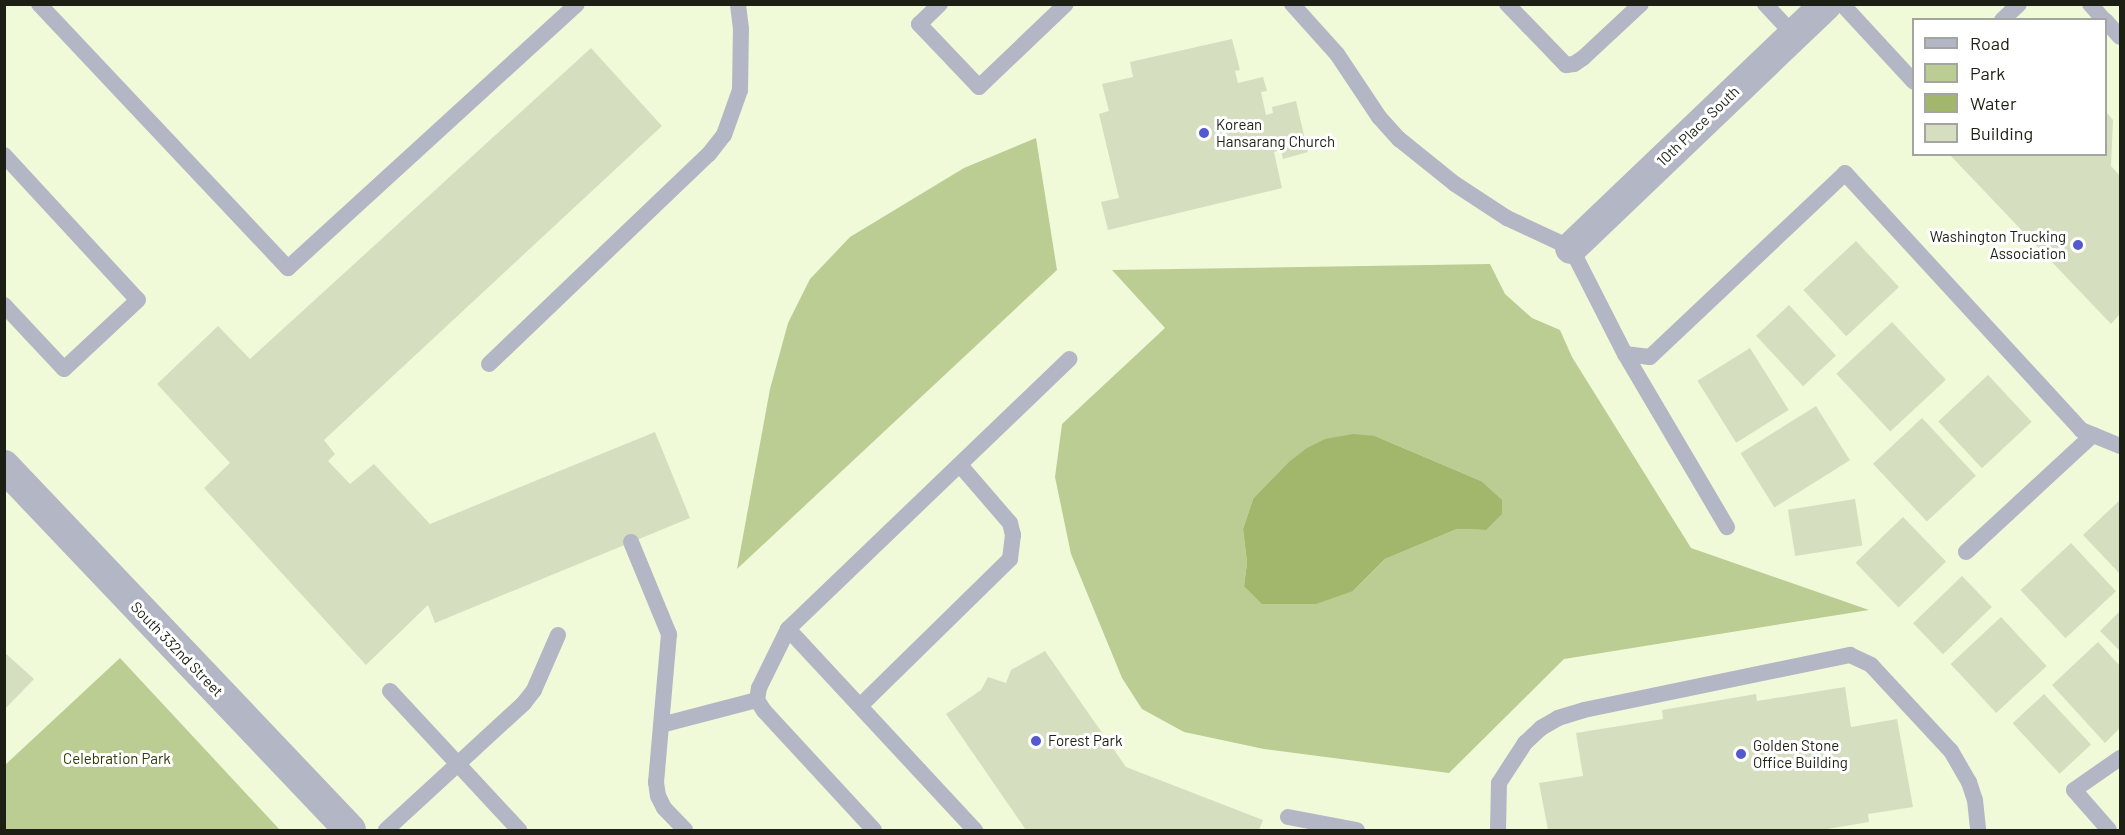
<!DOCTYPE html>
<html>
<head>
<meta charset="utf-8">
<style>
  body { margin:0 }
  #map { position:relative; width:2125px; height:835px; overflow:hidden; background:#f0fad9; font-family:Barlow,sans-serif }
  div>[style] { position:absolute }
  [style*='--x'] { left:calc(var(--x)*1px); top:calc(var(--y)*1px); width:calc(var(--w)*1px); rotate:calc(var(--a)*1deg) }
  .green>* { inset:0; background:#bbcd92 }
  .water>* { inset:0; background:#a2b76b }
  .building>* { inset:0; background:#d5dfbf; transform-origin:0 0 }
  .service>* { height:16px; margin:-8px; padding:0 8px; transform-origin:8px; border-radius:8px; background:#b3b6c4 }
  .minor>* { height:32px; margin:-16px; padding:0 16px; transform-origin:16px; border-radius:16px; background:#b3b6c4 }
  .dots>* { width:16px; height:16px; translate:-50% -50%; box-sizing:border-box; border:3px solid #fff; border-radius:50% }
  span { translate:-50% -50%; white-space:nowrap; text-align:center; line-height:1.15; -webkit-text-stroke:6px #fff; paint-order:stroke }
  .poi-label { font-size:15px; color:#1c1f13 }
  .left { translate:0 -50%; text-align:left }
  .right { translate:-100% -50%; text-align:right }
  .street-label { font-size:15px; color:#1c1f13 }
  .park-label { font-size:15px; color:#2f3c00 }
  .frame { position:absolute; inset:0; border:6px solid #1c1f13; pointer-events:none }
  .legend { position:absolute; left:1912px; top:18px; width:195px; height:138px; box-sizing:border-box; background:#fff; border:2px solid #a4a5a1; margin:0; padding:8px 10px; list-style:none; font-size:18px; color:#1c1f13 }
  .legend li { display:flex; align-items:center; gap:12px; height:30px }
  .legend b { width:30px; border:2px solid #a4a5a1 }
</style>
</head>
<body>
<div id="map">
  <div class="green">
    <i style="clip-path:polygon(1036px 138px,1057px 270px,737px 569px,770px 389px,788px 323px,810px 279px,850px 237px,964px 168px)"></i>
    <i style="clip-path:polygon(evenodd,1490px 264px,1505px 294px,1532px 318px,1560px 330px,1572px 357px,1691px 548px,1869px 610px,1564px 659px,1449px 773px,1264px 749px,1184px 732px,1142px 709px,1122px 678px,1071px 554px,1055px 477px,1062px 424px,1165px 328px,1112px 270px,1490px 264px,1375px 436px,1481px 481px,1486px 530px,1457px 529px,1385px 559px,1353px 591px,1244px 586px,1247px 563px,1243px 529px,1253px 499px,1375px 436px)"></i>
    <i style="clip-path:polygon(120px 658px,280px 830px,5px 830px,5px 765px)"></i>
  </div>
  <div class="water">
    <i style="clip-path:polygon(1353px 434px,1375px 436px,1481px 481px,1502px 500px,1502px 514px,1486px 530px,1457px 529px,1385px 559px,1353px 591px,1316px 604px,1262px 604px,1244px 586px,1247px 563px,1243px 529px,1253px 499px,1289px 462px,1307px 448px,1325px 439px)"></i>
  </div>
  <div class="building">
    <i style="clip-path:polygon(1232px 39px,1240px 70px,1235px 71px,1238px 83px,1263px 77px,1267px 91px,1261px 92px,1266px 115px,1273px 113px,1272px 107px,1296px 101px,1308px 152px,1283px 159px,1281px 150px,1274px 152px,1282px 188px,1108px 230px,1101px 202px,1119px 198px,1099px 114px,1109px 111px,1102px 84px,1133px 77px,1130px 62px)"></i>
    <i style="clip-path:polygon(591px 48px,662px 126px,324px 440px,335px 454px,328px 461px,350px 484px,374px 464px,430px 524px,655px 432px,690px 518px,435px 623px,428px 605px,366px 665px,204px 488px,230px 463px,157px 384px,218px 326px,250px 359px)"></i>
    <i style="clip-path:polygon(2106px 112px,2113px 120px,2111px 166px,2120px 176px,2120px 314px,2111px 324px,1949px 154px,2106px 154px)"></i>
    <i style="left:1856px;top:241px;width:63px;height:72px;rotate:47deg"></i>
    <i style="left:1789px;top:305px;width:69px;height:45px;rotate:47deg"></i>
    <i style="left:1892px;top:322px;width:79px;height:76px;rotate:47deg"></i>
    <i style="left:1750px;top:348px;width:73px;height:62px;rotate:58deg"></i>
    <i style="left:1988px;top:375px;width:64px;height:68px;rotate:47deg"></i>
    <i style="left:1816px;top:406px;width:64px;height:89px;rotate:58deg"></i>
    <i style="left:1922px;top:418px;width:79px;height:67px;rotate:47deg"></i>
    <i style="left:1855px;top:499px;width:47px;height:68px;rotate:81deg"></i>
    <i style="clip-path:polygon(2120px 500px,2120px 574px,2083px 535px)"></i>
    <i style="left:1903px;top:517px;width:62px;height:66px;rotate:46deg"></i>
    <i style="left:2071px;top:543px;width:66px;height:69px;rotate:47deg"></i>
    <i style="left:1962px;top:576px;width:43px;height:68px;rotate:46deg"></i>
    <i style="clip-path:polygon(2120px 611px,2120px 651px,2100px 631px)"></i>
    <i style="left:2001px;top:617px;width:67px;height:69px;rotate:47deg"></i>
    <i style="clip-path:polygon(2098px 642px,2120px 666px,2120px 728px,2105px 743px,2052px 685px)"></i>
    <i style="clip-path:polygon(1045px 651px,1126px 767px,1263px 820px,1259px 830px,1026px 830px,946px 714px,981px 690px,988px 677px,1006px 683px,1011px 670px)"></i>
    <i style="clip-path:polygon(4px 652px,34px 679px,4px 710px)"></i>
    <i style="clip-path:polygon(1845px 687px,1851px 727px,1897px 719px,1913px 807px,1868px 814px,1869px 822px,1821px 830px,1548px 830px,1539px 783px,1583px 776px,1576px 733px,1663px 719px,1662px 710px,1756px 694px,1757px 701px)"></i>
    <i style="left:2044px;top:694px;width:69px;height:43px;rotate:47deg"></i>
  </div>
  <div class="service">
    <i style="--x:39;--y:4;--w:363;--a:46.7"></i>
    <i style="--x:288;--y:268;--w:391;--a:-42.4"></i>
    <i style="--x:940;--y:4;--w:29;--a:136"></i>
    <i style="--x:919;--y:24;--w:87;--a:46.4"></i>
    <i style="--x:979;--y:87;--w:120;--a:-43.7"></i>
    <i style="--x:1292;--y:4;--w:67;--a:48"></i>
    <i style="--x:1337;--y:54;--w:76;--a:56.3"></i>
    <i style="--x:1379;--y:117;--w:30;--a:48"></i>
    <i style="--x:1399;--y:139;--w:72;--a:38.8"></i>
    <i style="--x:1455;--y:184;--w:62;--a:33.2"></i>
    <i style="--x:1507;--y:218;--w:71;--a:25.1"></i>
    <i style="--x:1571;--y:248;--w:119;--a:63"></i>
    <i style="--x:1625;--y:354;--w:25;--a:7"></i>
    <i style="--x:1650;--y:357;--w:268;--a:-43.3"></i>
    <i style="--x:1845;--y:173;--w:349;--a:47.4"></i>
    <i style="--x:2081;--y:430;--w:42;--a:22.3"></i>
    <i style="--x:1507;--y:4;--w:85;--a:46"></i>
    <i style="--x:1566;--y:65;--w:8;--a:-7"></i>
    <i style="--x:1574;--y:64;--w:11;--a:-34"></i>
    <i style="--x:1583;--y:58;--w:79;--a:-43"></i>
    <i style="--x:1765;--y:4;--w:42;--a:46.9"></i>
    <i style="--x:1842;--y:4;--w:106;--a:47.3"></i>
    <i style="--x:2090;--y:4;--w:21;--a:49"></i>
    <i style="--x:2002;--y:20;--w:23;--a:-43"></i>
    <i style="--x:2106;--y:21;--w:21;--a:49"></i>
    <i style="--x:4;--y:155;--w:197;--a:47.3"></i>
    <i style="--x:138;--y:300;--w:101;--a:137"></i>
    <i style="--x:64;--y:369;--w:88;--a:-133.2"></i>
    <i style="--x:1625;--y:354;--w:201;--a:59.5"></i>
    <i style="--x:489;--y:364;--w:304;--a:-43.7"></i>
    <i style="--x:709;--y:154;--w:24;--a:-52"></i>
    <i style="--x:724;--y:135;--w:48;--a:-70.4"></i>
    <i style="--x:740;--y:90;--w:61;--a:-89.1"></i>
    <i style="--x:741;--y:29;--w:25;--a:-97"></i>
    <i style="--x:631;--y:542;--w:100;--a:67.6"></i>
    <i style="--x:669;--y:634;--w:149;--a:95"></i>
    <i style="--x:656;--y:782;--w:14;--a:82"></i>
    <i style="--x:658;--y:796;--w:13;--a:63"></i>
    <i style="--x:664;--y:808;--w:30;--a:46"></i>
    <i style="--x:1966;--y:552;--w:173;--a:-42.7"></i>
    <i style="--x:788;--y:629;--w:275;--a:47.1"></i>
    <i style="--x:390;--y:691;--w:190;--a:47.1"></i>
    <i style="--x:860;--y:706;--w:210;--a:-44.4"></i>
    <i style="--x:1010;--y:559;--w:24;--a:-83"></i>
    <i style="--x:1013;--y:535;--w:12;--a:-104"></i>
    <i style="--x:1010;--y:523;--w:77;--a:-130.8"></i>
    <i style="--x:661;--y:725;--w:99;--a:-14.6"></i>
    <i style="--x:1288;--y:817;--w:70;--a:10.7"></i>
    <i style="--x:386;--y:830;--w:188;--a:-42.6"></i>
    <i style="--x:524;--y:703;--w:16;--a:-52"></i>
    <i style="--x:534;--y:690;--w:60;--a:-66.4"></i>
    <i style="--x:874;--y:830;--w:162;--a:-132.7"></i>
    <i style="--x:764;--y:711;--w:13;--a:-122"></i>
    <i style="--x:757;--y:700;--w:12;--a:-81"></i>
    <i style="--x:759;--y:688;--w:66;--a:-63.8"></i>
    <i style="--x:788;--y:629;--w:390;--a:-43.8"></i>
    <i style="--x:1498;--y:830;--w:47;--a:-88.8"></i>
    <i style="--x:1499;--y:783;--w:48;--a:-57"></i>
    <i style="--x:1525;--y:743;--w:22;--a:-43"></i>
    <i style="--x:1541;--y:728;--w:20;--a:-30"></i>
    <i style="--x:1558;--y:718;--w:27;--a:-17"></i>
    <i style="--x:1584;--y:710;--w:272;--a:-11.7"></i>
    <i style="--x:1850;--y:655;--w:23;--a:25"></i>
    <i style="--x:1871;--y:665;--w:117;--a:47.1"></i>
    <i style="--x:1951;--y:751;--w:36;--a:60"></i>
    <i style="--x:1969;--y:782;--w:19;--a:72"></i>
    <i style="--x:1975;--y:800;--w:30;--a:84"></i>
    <i style="--x:2109;--y:830;--w:53;--a:-131.2"></i>
    <i style="--x:2074;--y:790;--w:56;--a:-34.8"></i>
  </div>
  <div class="minor">
    <i style="--x:1571;--y:248;--w:353;--a:-43.7"></i>
    <i style="--x:4;--y:466;--w:502;--a:46.45"></i>
  </div>
  <div class="dots">
    <i style="left:1204px;top:133px;background:#5559d0"></i>
    <i style="left:2078px;top:245px;background:#5559d0"></i>
    <i style="left:1036px;top:741px;background:#5559d0"></i>
    <i style="left:1741px;top:754px;background:#5559d0"></i>
  </div>
  <div class="poi-label">
    <span class="left" style="left:1216px;top:133px">Korean<br>Hansarang Church</span>
    <span class="right" style="left:2066px;top:245px">Washington Trucking<br>Association</span>
    <span class="left" style="left:1048px;top:741px">Forest Park</span>
    <span class="left" style="left:1753px;top:754px">Golden Stone<br>Office Building</span>
  </div>
  <div class="street-label">
    <span style="left:1698px;top:126px;rotate:-44deg">10th Place South</span>
    <span style="left:177px;top:649px;rotate:46deg">South 332nd Street</span>
  </div>
  <div class="park-label">
    <span style="left:117px;top:759px">Celebration Park</span>
  </div>
  <div class="frame"></div>
  <ul class="legend">
  <li><b style="height:8px;background:#b3b6c4"></b>Road</li>
  <li><b style="height:16px;background:#bbcd92"></b>Park</li>
  <li><b style="height:16px;background:#a2b76b"></b>Water</li>
  <li><b style="height:16px;background:#d5dfbf"></b>Building</li>
  </ul>
</div>
</body>
</html>
